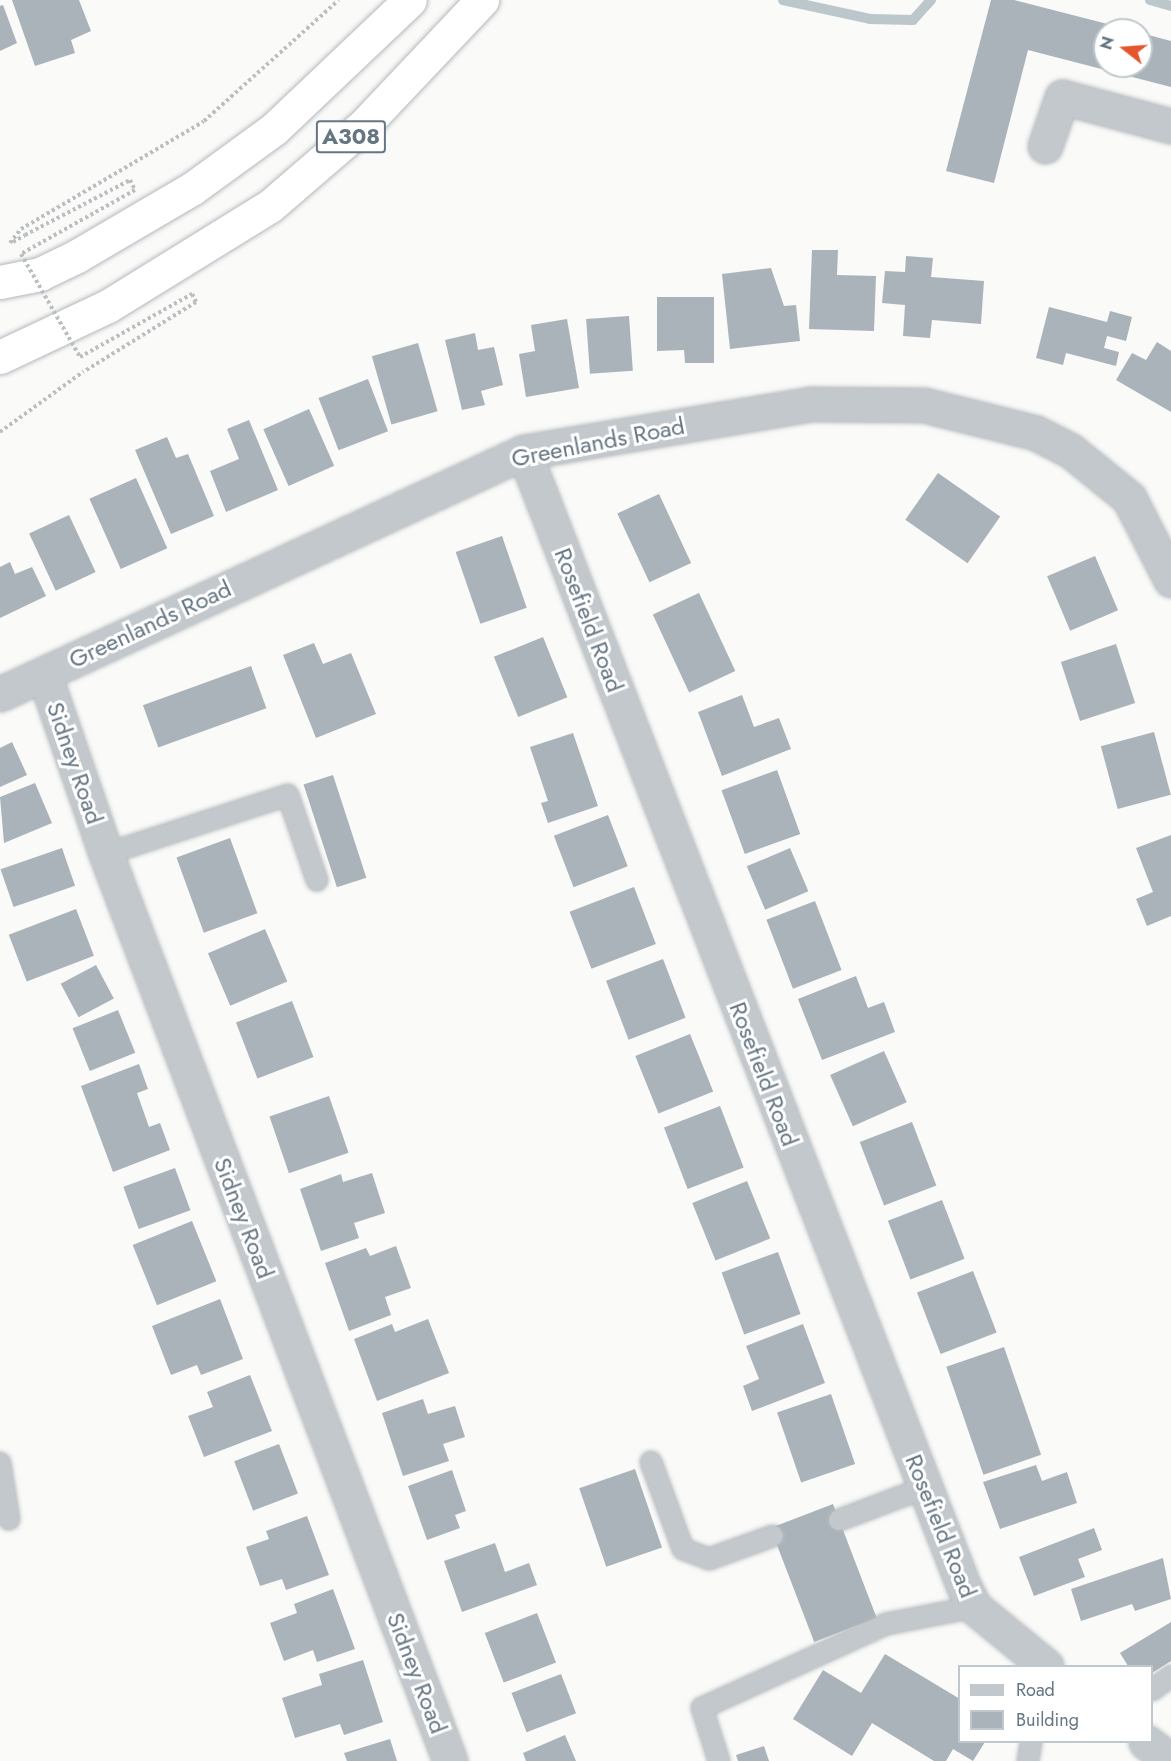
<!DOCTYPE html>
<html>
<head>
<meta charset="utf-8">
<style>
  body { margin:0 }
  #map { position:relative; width:1171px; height:1761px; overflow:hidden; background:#fafaf8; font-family:Jost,sans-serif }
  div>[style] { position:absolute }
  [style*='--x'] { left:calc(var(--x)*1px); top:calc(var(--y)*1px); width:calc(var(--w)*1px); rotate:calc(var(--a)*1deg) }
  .stream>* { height:10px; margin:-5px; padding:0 5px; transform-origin:5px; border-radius:5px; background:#bbc7cb }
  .building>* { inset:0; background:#aab3b9; transform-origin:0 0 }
  .path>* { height:4px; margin-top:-2px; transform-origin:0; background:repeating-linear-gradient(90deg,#bbbfc2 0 3px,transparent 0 6px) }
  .roads { filter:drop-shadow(0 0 2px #b4b9bd) drop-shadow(0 0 2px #b4b9bd) }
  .lane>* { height:20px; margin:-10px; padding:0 10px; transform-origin:10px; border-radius:10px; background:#c3c8cc }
  .street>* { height:33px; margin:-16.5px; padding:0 16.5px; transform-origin:16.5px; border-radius:16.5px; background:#c3c8cc }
  .highway>* { height:33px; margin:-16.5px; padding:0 16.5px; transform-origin:16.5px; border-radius:16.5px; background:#fff }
  .path-bridge>* { height:4px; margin-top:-2px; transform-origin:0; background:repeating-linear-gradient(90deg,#bbbfc2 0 3px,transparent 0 6px) }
  span { translate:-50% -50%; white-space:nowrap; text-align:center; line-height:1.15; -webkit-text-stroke:6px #fff; paint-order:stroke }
  .shield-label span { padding:2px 4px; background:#fff; border:2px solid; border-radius:4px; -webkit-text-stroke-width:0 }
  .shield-label { font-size:22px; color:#657683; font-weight:700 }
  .street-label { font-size:24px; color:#657683 }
  .legend { position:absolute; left:958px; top:1665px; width:195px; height:78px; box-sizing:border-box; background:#fff; border:2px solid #c1c8cd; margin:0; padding:8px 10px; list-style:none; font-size:18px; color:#657683 }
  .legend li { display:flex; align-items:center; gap:12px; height:30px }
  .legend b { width:30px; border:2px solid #c1c8cd }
  .north { position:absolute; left:1093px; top:18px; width:60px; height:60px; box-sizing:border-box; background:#fff; border:2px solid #c1c8cd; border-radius:50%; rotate:287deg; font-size:16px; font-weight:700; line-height:24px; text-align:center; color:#657683 }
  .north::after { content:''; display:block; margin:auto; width:21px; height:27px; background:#e4572e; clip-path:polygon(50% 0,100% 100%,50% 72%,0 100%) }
</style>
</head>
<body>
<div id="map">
  <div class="stream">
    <i style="--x:783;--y:0;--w:89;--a:12.3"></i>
    <i style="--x:870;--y:19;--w:43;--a:1.3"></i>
    <i style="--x:913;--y:20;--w:27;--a:-48"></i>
    <i style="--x:1150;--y:0;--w:22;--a:16"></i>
  </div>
  <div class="building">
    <i style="clip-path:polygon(12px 0,79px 0,91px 31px,71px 40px,75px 53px,35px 66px)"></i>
    <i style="clip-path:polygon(991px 0,1014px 0,1127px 29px,1105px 30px,1105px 66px,1141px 66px,1141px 33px,1171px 41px,1171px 87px,1028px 50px,994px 183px,946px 171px)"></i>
    <i style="clip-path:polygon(3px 5px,17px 43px,0 51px,0 6px)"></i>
    <i style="clip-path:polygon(812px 250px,838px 250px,837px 275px,876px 276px,874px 331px,809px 329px)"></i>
    <i style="clip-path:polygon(906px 256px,933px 258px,931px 277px,984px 281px,981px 324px,932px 320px,930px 338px,903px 336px,905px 305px,882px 303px,885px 271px,905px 272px)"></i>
    <i style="clip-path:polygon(771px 268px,784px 306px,796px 305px,800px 341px,730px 349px,722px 274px)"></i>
    <i style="clip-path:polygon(657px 297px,714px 297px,714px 363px,685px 363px,684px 350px,657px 351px)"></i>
    <i style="clip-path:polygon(1049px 307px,1107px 322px,1110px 311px,1132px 317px,1126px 341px,1107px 336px,1104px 348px,1119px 352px,1116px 366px,1066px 353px,1063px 365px,1036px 358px)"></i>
    <i style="left:629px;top:316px;width:55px;height:43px;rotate:86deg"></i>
    <i style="clip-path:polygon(567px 319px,579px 388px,526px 397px,519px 354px,535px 351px,531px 325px)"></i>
    <i style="clip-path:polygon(475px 333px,478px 350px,494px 347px,503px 385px,481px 391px,485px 405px,462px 410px,445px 340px)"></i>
    <i style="clip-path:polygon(1157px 342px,1171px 351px,1171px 412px,1116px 380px,1132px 353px,1146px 360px)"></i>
    <i style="left:418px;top:343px;width:71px;height:48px;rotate:74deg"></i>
    <i style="left:368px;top:379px;width:56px;height:53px;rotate:69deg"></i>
    <i style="left:309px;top:409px;width:62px;height:50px;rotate:66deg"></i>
    <i style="clip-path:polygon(249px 420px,278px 490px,226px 512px,210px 471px,239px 459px,227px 429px)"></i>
    <i style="clip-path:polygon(167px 437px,176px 458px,188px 454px,214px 516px,171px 534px,135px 450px)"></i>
    <i style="left:938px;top:473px;width:76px;height:57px;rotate:35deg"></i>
    <i style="left:136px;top:478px;width:77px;height:51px;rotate:66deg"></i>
    <i style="left:659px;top:494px;width:76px;height:46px;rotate:65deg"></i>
    <i style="left:69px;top:515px;width:63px;height:44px;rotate:65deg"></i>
    <i style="left:502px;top:536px;width:76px;height:49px;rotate:71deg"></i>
    <i style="left:1095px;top:556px;width:59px;height:52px;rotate:67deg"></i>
    <i style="clip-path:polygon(10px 562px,15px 574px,32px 567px,46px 596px,0 618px,0 567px)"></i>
    <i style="left:699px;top:593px;width:86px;height:51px;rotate:65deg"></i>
    <i style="left:543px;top:637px;width:65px;height:53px;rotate:68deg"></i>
    <i style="clip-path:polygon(314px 643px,323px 664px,351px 653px,376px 714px,316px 738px,283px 655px)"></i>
    <i style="left:1116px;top:644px;width:62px;height:58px;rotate:72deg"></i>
    <i style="left:251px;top:666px;width:45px;height:115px;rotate:70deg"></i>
    <i style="clip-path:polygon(742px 695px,754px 727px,779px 718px,791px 749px,722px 776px,698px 712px)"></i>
    <i style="left:1154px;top:732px;width:65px;height:55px;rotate:75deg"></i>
    <i style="clip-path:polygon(573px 733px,598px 806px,548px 823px,541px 803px,548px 801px,530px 747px)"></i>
    <i style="clip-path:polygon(12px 742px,27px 775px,0 787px,0 748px)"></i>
    <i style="left:777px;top:770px;width:68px;height:59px;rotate:70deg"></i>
    <i style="left:333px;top:775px;width:108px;height:31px;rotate:72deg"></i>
    <i style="clip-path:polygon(35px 783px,52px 823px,4px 843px,0 797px)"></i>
    <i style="left:608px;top:815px;width:55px;height:58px;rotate:69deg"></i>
    <i style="clip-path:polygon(1171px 835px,1171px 916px,1147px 926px,1136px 899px,1153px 892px,1136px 848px)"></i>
    <i style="left:230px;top:838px;width:80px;height:57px;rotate:70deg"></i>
    <i style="left:62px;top:848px;width:40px;height:65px;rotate:71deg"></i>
    <i style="left:790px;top:848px;width:47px;height:47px;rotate:67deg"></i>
    <i style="left:634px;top:887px;width:61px;height:69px;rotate:69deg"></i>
    <i style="left:815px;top:901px;width:74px;height:52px;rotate:69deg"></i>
    <i style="left:76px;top:909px;width:50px;height:72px;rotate:69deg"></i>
    <i style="left:265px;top:929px;width:57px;height:62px;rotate:67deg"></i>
    <i style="left:663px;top:959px;width:63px;height:61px;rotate:69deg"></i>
    <i style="left:96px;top:965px;width:38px;height:40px;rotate:62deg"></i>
    <i style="clip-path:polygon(856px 976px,868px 1008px,884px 1002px,895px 1032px,822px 1060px,798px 999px)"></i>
    <i style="left:292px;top:1001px;width:60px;height:60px;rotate:69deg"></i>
    <i style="left:118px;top:1010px;width:46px;height:49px;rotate:68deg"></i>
    <i style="left:690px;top:1034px;width:62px;height:59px;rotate:68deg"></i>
    <i style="left:884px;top:1051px;width:56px;height:59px;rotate:66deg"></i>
    <i style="clip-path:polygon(139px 1064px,148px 1089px,137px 1093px,149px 1127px,160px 1123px,170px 1150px,113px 1172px,81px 1086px)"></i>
    <i style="left:329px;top:1096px;width:60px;height:63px;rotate:71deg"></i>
    <i style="left:720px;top:1106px;width:66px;height:60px;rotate:69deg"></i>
    <i style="left:912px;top:1122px;width:68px;height:56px;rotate:69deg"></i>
    <i style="left:175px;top:1168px;width:45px;height:55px;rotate:70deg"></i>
    <i style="clip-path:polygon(372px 1173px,385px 1213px,354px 1223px,359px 1238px,321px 1251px,300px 1189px,341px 1174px,343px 1182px)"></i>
    <i style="left:747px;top:1181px;width:62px;height:59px;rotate:68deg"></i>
    <i style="left:942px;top:1200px;width:63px;height:58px;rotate:69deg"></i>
    <i style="left:192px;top:1221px;width:65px;height:64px;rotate:68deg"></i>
    <i style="clip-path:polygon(396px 1246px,411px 1288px,385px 1297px,391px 1315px,349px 1331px,325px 1263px,366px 1248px,370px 1256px)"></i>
    <i style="left:778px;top:1252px;width:66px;height:60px;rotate:70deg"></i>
    <i style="left:973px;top:1271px;width:66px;height:60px;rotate:69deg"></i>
    <i style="clip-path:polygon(220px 1299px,243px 1359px,201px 1375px,197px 1365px,171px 1375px,152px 1326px)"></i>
    <i style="clip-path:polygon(428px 1319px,449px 1373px,377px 1401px,354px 1339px,392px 1324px,395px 1332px)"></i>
    <i style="clip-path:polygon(803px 1324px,825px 1383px,752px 1411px,743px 1386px,759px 1379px,746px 1346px)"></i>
    <i style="left:1004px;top:1347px;width:114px;height:61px;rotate:71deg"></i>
    <i style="clip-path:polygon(250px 1375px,272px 1431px,204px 1457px,188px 1416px,213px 1407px,207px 1392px)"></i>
    <i style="left:831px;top:1394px;width:74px;height:57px;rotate:71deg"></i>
    <i style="clip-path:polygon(423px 1399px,428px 1414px,455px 1406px,465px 1437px,443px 1444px,449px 1461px,403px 1476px,382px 1413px)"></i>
    <i style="left:279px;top:1444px;width:53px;height:48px;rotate:69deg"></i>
    <i style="clip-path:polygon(1036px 1465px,1042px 1481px,1067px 1472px,1077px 1503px,1000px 1529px,983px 1482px)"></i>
    <i style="left:635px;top:1469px;width:83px;height:59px;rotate:71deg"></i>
    <i style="clip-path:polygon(452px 1470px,466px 1511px,455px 1515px,460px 1528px,427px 1540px,408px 1486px)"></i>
    <i style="left:833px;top:1504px;width:122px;height:67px;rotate:69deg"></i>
    <i style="clip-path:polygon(307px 1516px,329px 1575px,286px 1590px,282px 1579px,260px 1586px,246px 1547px,269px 1539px,266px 1531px)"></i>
    <i style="clip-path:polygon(1094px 1528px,1102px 1550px,1078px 1559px,1085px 1577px,1034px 1596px,1019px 1557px)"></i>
    <i style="clip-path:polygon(495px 1543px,505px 1572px,529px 1563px,537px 1585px,462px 1612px,444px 1561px)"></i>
    <i style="clip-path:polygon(1163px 1558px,1171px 1599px,1135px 1611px,1132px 1604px,1081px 1621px,1071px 1589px)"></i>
    <i style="clip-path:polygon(333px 1589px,355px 1649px,317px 1662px,313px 1650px,284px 1661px,270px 1623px,297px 1613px,294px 1604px)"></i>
    <i style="left:537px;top:1613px;width:53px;height:56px;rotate:69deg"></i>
    <i style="clip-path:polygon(1171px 1622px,1171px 1661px,1152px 1673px,1152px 1666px,1128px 1666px,1120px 1653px)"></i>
    <i style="clip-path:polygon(885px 1654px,960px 1699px,960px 1742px,985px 1742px,973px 1761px,953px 1749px,946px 1761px,934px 1761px,872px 1723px,852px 1756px,793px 1719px,823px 1670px,861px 1693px)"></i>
    <i style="clip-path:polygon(363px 1660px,383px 1722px,344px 1735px,340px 1724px,295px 1738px,282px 1698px,322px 1685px,319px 1674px)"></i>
    <i style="left:561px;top:1674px;width:42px;height:53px;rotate:69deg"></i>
    <i style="clip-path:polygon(565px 1735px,576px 1761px,526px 1761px,523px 1753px)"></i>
    <i style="clip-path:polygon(390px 1739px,397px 1761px,347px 1761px,344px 1753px)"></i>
    <i style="clip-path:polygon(764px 1746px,769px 1761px,738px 1761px,736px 1755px)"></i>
  </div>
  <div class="path">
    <i style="--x:13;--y:242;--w:14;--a:-30"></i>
    <i style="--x:10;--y:243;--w:18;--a:-52"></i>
    <i style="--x:21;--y:229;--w:212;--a:-30.5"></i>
    <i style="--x:204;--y:121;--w:181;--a:-41.9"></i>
    <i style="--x:0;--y:432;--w:102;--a:-35.9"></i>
  </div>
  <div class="roads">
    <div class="lane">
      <i style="--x:106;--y:854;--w:191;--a:-18"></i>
      <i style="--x:288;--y:795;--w:90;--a:71.2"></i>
      <i style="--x:651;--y:1462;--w:93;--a:69.8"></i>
      <i style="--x:683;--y:1549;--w:28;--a:21"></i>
      <i style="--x:709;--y:1559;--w:68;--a:-19.8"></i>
      <i style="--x:0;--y:1463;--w:57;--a:80.9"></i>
      <i style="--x:839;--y:1520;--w:91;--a:-20.6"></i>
      <i style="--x:1152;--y:1690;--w:24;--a:-36"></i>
      <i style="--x:719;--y:1761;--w:56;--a:-107.8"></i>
      <i style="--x:702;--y:1708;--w:202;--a:-24.5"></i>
      <i style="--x:886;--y:1624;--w:90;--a:-10.9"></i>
      <i style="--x:1028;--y:1761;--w:19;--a:-81"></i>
    </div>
    <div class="street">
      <i style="--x:1045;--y:146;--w:52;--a:-70.9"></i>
      <i style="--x:1062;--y:97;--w:113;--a:14.9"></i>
      <i style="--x:524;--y:452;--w:1215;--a:68.82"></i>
      <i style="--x:963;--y:1585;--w:25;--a:63"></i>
      <i style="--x:974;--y:1607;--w:93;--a:39.3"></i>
      <i style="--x:44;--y:674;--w:190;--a:71"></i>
      <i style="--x:106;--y:854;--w:970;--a:69.23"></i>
      <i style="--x:0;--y:694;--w:577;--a:-24.79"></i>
      <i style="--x:524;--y:452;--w:291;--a:-9.5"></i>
      <i style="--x:811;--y:404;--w:113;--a:0.5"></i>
      <i style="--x:924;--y:405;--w:115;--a:14"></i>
      <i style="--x:1036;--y:433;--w:39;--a:27"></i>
      <i style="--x:1071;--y:451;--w:75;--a:39"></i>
      <i style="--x:1129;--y:498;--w:92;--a:62.9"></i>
      <i style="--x:1146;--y:1742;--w:31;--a:37"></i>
    </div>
    <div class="highway">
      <i style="--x:0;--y:282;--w:41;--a:-11.3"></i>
      <i style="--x:40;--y:274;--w:41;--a:-25.9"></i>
      <i style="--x:77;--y:256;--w:134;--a:-30.4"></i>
      <i style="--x:193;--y:188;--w:100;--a:-36.1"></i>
      <i style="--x:274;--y:129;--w:187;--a:-43.5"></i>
      <i style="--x:0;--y:357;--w:119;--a:-25.3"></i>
      <i style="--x:108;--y:306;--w:190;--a:-31.7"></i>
      <i style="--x:270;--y:206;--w:121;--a:-40.7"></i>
      <i style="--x:362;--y:127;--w:175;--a:-46.6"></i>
    </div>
  </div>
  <div class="path-bridge">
    <i style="--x:25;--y:235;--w:119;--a:-27.6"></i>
    <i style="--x:130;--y:180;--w:11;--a:63"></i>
    <i style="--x:135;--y:190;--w:131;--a:150.7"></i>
    <i style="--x:21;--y:254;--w:119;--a:60.2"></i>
    <i style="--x:80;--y:357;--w:129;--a:-29.4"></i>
    <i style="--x:192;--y:294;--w:9;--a:63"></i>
    <i style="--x:196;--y:302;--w:133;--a:148.2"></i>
  </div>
  <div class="shield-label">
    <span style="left:351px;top:137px">A308</span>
  </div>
  <div class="street-label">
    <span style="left:598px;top:442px;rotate:-11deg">Greenlands Road</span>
    <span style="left:589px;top:620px;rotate:69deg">Rosefield Road</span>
    <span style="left:150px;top:624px;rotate:-25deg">Greenlands Road</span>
    <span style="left:75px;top:763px;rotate:71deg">Sidney Road</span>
    <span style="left:764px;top:1074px;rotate:69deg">Rosefield Road</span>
    <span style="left:244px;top:1218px;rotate:69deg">Sidney Road</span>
    <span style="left:941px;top:1526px;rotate:68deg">Rosefield Road</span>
    <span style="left:417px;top:1673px;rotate:69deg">Sidney Road</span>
  </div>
  <ul class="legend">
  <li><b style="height:8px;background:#c3c8cc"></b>Road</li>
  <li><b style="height:16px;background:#aab3b9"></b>Building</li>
  </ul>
  <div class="north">N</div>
</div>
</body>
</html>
